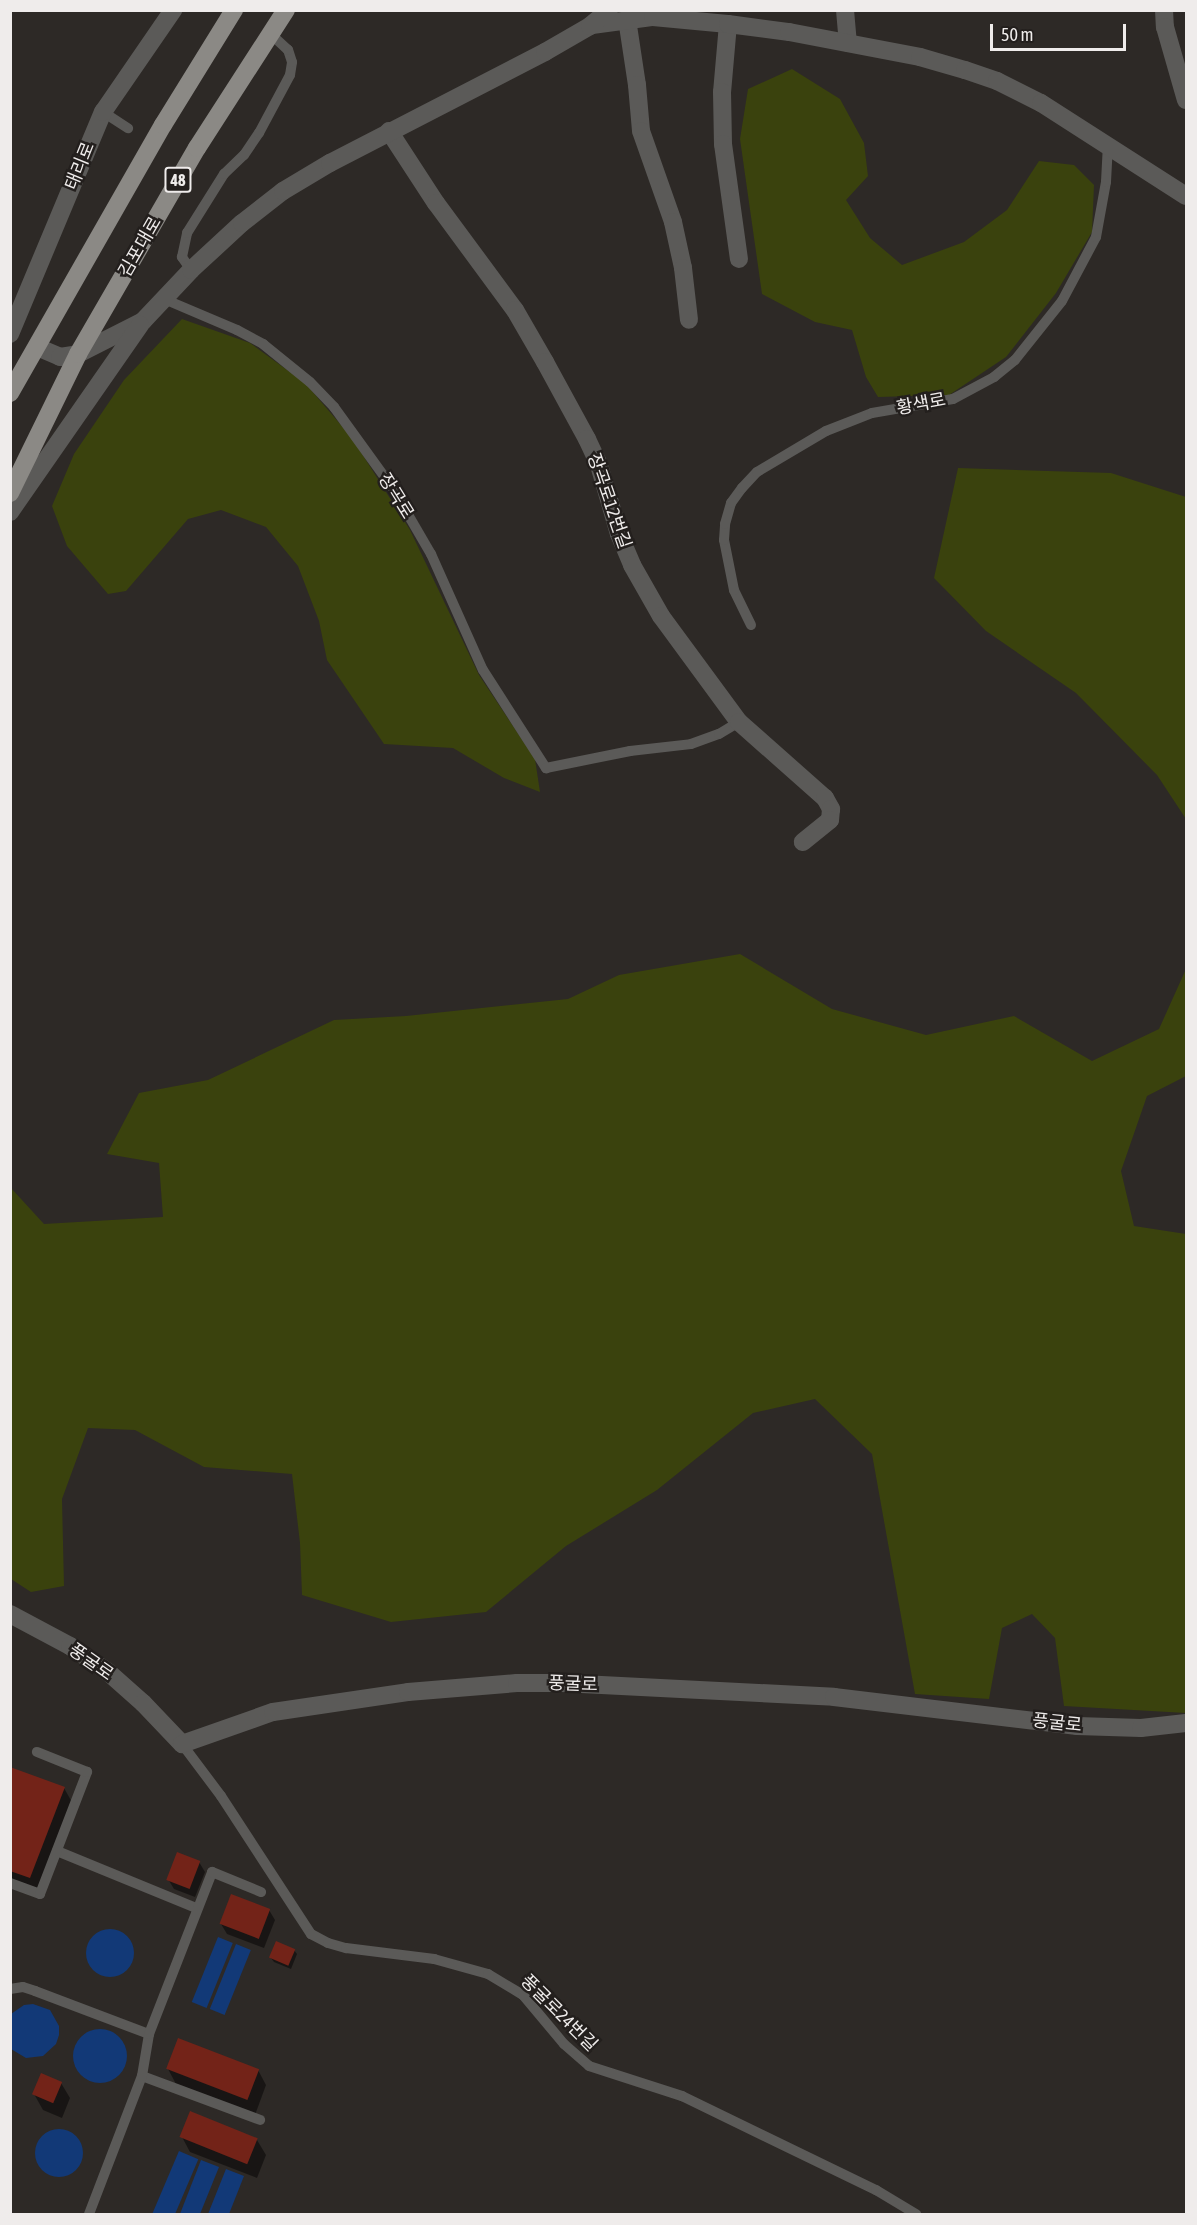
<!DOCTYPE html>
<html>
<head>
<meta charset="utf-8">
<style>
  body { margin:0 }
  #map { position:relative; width:1197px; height:2225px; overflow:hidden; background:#2d2926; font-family:"Asap Condensed","Noto Sans KR",sans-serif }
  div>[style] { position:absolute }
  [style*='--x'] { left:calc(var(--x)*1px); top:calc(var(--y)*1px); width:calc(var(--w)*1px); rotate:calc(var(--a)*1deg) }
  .green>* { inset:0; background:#3a420d }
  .water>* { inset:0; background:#123977; transform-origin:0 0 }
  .round { border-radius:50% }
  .shadow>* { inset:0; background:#0007 }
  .building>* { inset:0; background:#732318; transform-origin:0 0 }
  .service>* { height:10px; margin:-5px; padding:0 5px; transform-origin:5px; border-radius:5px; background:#5b5a58 }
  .minor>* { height:18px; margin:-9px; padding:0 9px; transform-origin:9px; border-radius:9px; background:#5b5a58 }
  .tertiary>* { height:18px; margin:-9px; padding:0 9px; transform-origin:9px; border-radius:9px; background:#5b5a58 }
  .primary>* { height:18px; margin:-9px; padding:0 9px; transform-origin:9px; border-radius:9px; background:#8b8985 }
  span { translate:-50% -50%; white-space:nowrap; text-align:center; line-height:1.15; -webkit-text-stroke:5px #231f1d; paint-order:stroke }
  .shield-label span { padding:2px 4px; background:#231f1d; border:2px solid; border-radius:4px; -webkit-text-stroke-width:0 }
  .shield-label { font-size:16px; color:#efeceb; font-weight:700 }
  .street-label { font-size:18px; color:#efeceb }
  .frame { position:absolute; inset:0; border:12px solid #efeceb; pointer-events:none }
  .scale { position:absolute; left:990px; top:24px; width:136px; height:27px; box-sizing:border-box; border:3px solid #efeceb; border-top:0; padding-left:8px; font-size:18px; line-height:21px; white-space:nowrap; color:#efeceb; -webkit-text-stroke:4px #231f1d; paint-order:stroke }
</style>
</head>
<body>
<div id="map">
  <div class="green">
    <i style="clip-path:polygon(792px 69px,840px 99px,864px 143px,868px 176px,846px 200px,870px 238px,902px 265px,964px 242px,1007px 210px,1039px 161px,1074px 165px,1094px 185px,1092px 232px,1056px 293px,1006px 357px,949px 395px,878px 397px,866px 377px,852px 330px,815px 322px,762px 294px,740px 139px,748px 89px)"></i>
    <i style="clip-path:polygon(182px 319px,250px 343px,305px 383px,352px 438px,410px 530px,479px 675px,535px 759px,540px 792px,504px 778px,453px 748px,384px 744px,327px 660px,319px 621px,298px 566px,266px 527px,221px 510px,188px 519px,126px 591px,108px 594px,67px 546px,52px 506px,74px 454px,124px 380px)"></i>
    <i style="clip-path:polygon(958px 468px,1111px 473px,1186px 497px,1186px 819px,1157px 775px,1076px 693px,986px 631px,934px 578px)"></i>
    <i style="clip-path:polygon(740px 954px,832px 1009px,926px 1035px,1014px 1016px,1092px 1061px,1159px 1029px,1186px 969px,1186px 1076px,1147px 1096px,1121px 1171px,1134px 1226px,1186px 1234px,1186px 1713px,1064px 1706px,1055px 1638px,1032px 1614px,1002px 1628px,989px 1699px,915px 1694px,872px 1454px,815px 1399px,753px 1413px,657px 1490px,566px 1546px,486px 1612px,391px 1622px,302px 1595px,300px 1543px,292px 1474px,204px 1467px,135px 1430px,88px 1428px,62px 1499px,64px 1586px,31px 1592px,11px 1579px,11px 1188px,44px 1224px,163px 1217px,159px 1163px,107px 1154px,139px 1093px,208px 1080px,334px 1020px,406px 1016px,568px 999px,619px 975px)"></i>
  </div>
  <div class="water">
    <i class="round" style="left:86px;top:1929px;width:48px;height:48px"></i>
    <i style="left:218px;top:1937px;width:16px;height:70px;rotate:22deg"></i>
    <i style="left:236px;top:1944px;width:16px;height:70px;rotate:22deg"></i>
    <i style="clip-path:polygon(33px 2004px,50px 2010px,59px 2026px,59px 2035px,56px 2044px,43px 2056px,26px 2058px,11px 2049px,11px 2014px,24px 2005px)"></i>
    <i class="round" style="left:73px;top:2029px;width:54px;height:54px"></i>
    <i class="round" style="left:35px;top:2129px;width:48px;height:48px"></i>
    <i style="left:179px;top:2151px;width:21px;height:68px;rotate:23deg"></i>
    <i style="clip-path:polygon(201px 2160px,219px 2167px,200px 2214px,180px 2214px)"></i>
    <i style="clip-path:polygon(226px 2169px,244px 2176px,229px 2214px,208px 2214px)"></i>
  </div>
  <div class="shadow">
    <i style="clip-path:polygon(10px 1768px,64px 1788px,73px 1804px,39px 1893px,10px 1882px)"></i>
    <i style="clip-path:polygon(199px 1862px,205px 1872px,195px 1897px,174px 1889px,168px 1879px)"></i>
    <i style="clip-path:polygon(269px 1910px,275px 1920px,264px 1948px,227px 1934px,221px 1924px)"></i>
    <i style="clip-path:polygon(294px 1950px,297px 1954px,291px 1969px,274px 1962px,271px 1958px)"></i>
    <i style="clip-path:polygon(168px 2069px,258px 2070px,266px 2085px,255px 2115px,176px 2084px)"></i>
    <i style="clip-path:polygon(61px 2083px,70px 2098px,62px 2118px,43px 2110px,34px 2094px)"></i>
    <i style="clip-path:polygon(182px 2137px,257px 2140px,266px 2155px,257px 2178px,190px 2152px)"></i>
  </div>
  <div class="building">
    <i style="clip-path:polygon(10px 1767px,65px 1787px,30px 1878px,10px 1871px)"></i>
    <i style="left:177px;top:1852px;width:25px;height:30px;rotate:21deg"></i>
    <i style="left:231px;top:1894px;width:42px;height:32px;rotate:21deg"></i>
    <i style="left:276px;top:1941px;width:21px;height:18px;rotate:23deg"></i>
    <i style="left:178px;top:2038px;width:87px;height:33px;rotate:21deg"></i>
    <i style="left:41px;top:2073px;width:23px;height:23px;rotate:23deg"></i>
    <i style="left:190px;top:2111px;width:73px;height:28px;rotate:22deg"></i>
  </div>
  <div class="service">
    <i style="--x:103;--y:112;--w:30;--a:33"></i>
    <i style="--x:191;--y:270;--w:16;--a:-125"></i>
    <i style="--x:182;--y:257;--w:25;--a:-78"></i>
    <i style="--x:187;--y:233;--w:70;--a:-57.9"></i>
    <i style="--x:224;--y:174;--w:28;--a:-44"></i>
    <i style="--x:244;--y:155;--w:27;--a:-56"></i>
    <i style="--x:259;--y:133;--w:66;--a:-61.9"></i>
    <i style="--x:290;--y:75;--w:13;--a:-81"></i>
    <i style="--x:292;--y:62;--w:13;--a:-108"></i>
    <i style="--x:288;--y:50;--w:23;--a:-137"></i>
    <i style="--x:164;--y:299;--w:79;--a:23"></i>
    <i style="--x:237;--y:330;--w:30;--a:28"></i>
    <i style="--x:263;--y:344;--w:60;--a:39"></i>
    <i style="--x:310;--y:382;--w:35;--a:46"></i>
    <i style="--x:334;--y:407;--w:99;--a:54.1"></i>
    <i style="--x:392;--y:487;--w:78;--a:59.8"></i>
    <i style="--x:431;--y:554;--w:127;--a:65.9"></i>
    <i style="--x:483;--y:670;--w:117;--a:57.3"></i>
    <i style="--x:546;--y:768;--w:86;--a:-11.4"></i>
    <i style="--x:630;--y:751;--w:61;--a:-6.5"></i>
    <i style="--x:691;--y:744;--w:30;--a:-20"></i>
    <i style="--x:719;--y:734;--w:23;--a:-31"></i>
    <i style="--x:751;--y:625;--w:39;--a:-116"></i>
    <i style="--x:734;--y:590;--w:51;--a:-101.3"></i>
    <i style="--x:724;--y:540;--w:16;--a:-86"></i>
    <i style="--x:725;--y:524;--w:22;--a:-74"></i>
    <i style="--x:731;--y:503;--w:19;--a:-54"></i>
    <i style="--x:742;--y:488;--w:22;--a:-47"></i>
    <i style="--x:757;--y:472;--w:80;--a:-30.7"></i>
    <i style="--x:826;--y:431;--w:49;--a:-21.4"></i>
    <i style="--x:872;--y:413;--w:82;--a:-9.8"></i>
    <i style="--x:953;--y:399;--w:47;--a:-28.2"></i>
    <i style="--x:994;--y:377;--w:27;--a:-39"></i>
    <i style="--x:1015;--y:360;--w:75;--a:-51.5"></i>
    <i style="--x:1062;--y:301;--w:72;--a:-62"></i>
    <i style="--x:1096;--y:237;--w:56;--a:-79.7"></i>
    <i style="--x:1106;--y:182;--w:38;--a:-87"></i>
    <i style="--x:182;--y:1744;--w:65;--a:53.1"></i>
    <i style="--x:221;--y:1796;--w:165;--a:56.9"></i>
    <i style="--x:311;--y:1934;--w:19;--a:28"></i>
    <i style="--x:328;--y:1943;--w:19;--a:16"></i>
    <i style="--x:346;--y:1948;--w:89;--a:7.1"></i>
    <i style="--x:434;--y:1959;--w:56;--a:15.5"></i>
    <i style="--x:488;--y:1974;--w:41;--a:31"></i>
    <i style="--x:523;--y:1995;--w:64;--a:50.1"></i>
    <i style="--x:564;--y:2044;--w:33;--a:41"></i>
    <i style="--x:589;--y:2066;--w:98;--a:17.9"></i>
    <i style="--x:682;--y:2096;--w:216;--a:25.9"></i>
    <i style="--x:876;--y:2190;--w:47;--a:31"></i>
    <i style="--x:57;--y:1851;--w:150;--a:22.3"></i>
    <i style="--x:10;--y:1883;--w:32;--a:20"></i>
    <i style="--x:40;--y:1894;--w:131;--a:-68.9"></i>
    <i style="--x:87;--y:1772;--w:54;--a:-158.2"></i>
    <i style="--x:10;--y:1989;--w:13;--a:-9"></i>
    <i style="--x:23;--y:1987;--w:13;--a:18"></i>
    <i style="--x:35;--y:1991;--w:122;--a:20.7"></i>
    <i style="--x:142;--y:2076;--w:126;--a:20.4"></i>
    <i style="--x:89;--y:2214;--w:148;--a:-69"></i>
    <i style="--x:142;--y:2076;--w:43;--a:-80.5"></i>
    <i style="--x:149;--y:2034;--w:174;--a:-68.7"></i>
    <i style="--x:212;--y:1872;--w:53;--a:22.2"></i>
  </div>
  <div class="minor">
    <i style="--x:845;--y:10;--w:33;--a:85"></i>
    <i style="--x:1164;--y:10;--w:17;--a:87"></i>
    <i style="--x:1165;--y:27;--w:76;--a:74"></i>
    <i style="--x:627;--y:19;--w:67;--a:81.4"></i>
    <i style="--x:637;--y:85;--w:46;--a:85"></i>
    <i style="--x:641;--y:131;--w:96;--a:70.6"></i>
    <i style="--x:673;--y:222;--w:47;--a:77.7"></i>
    <i style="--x:683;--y:268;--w:52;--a:83.4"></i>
    <i style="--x:728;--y:24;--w:68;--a:95"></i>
    <i style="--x:722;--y:92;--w:52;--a:88.9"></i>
    <i style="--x:723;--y:144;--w:116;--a:82.1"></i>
    <i style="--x:389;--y:131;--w:86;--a:56.9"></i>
    <i style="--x:436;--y:203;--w:133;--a:53.6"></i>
    <i style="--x:515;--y:310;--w:60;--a:60"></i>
    <i style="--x:545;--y:362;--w:88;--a:61.4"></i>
    <i style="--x:587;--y:439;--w:29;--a:65"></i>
    <i style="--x:599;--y:465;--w:72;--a:73.8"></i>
    <i style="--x:619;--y:534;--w:34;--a:67"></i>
    <i style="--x:632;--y:565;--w:59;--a:60.4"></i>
    <i style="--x:661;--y:616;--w:132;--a:53.7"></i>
    <i style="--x:739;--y:722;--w:115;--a:41.5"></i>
    <i style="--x:825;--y:798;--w:13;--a:61"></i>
    <i style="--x:831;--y:809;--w:11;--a:95"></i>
    <i style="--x:830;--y:820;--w:35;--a:141"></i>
    <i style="--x:10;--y:334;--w:241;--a:-67.3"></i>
    <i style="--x:103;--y:112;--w:124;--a:-55.5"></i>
    <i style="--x:10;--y:1614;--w:68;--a:28.1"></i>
    <i style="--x:70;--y:1646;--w:46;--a:34.4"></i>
    <i style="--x:108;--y:1672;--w:47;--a:41.5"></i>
    <i style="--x:143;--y:1703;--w:57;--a:46.4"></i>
    <i style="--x:182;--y:1744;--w:96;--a:-19.4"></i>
    <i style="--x:273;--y:1712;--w:136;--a:-8.4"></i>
    <i style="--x:408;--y:1692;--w:109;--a:-4.7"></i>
    <i style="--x:517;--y:1683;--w:45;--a:0"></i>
    <i style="--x:562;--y:1683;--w:272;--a:2.9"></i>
    <i style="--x:834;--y:1697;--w:245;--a:6.8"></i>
    <i style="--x:1077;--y:1726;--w:64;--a:1.8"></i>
    <i style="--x:1141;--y:1728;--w:45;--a:-6.3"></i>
  </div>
  <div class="tertiary">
    <i style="--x:592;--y:25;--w:62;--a:-7.5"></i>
    <i style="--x:653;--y:17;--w:75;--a:5.3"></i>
    <i style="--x:728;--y:24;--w:62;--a:7.5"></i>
    <i style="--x:789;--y:32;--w:133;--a:10.8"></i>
    <i style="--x:920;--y:57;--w:47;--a:16.1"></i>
    <i style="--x:965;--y:70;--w:34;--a:19"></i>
    <i style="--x:997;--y:81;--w:49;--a:26.6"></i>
    <i style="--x:1041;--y:103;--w:172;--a:32.7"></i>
    <i style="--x:37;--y:347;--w:25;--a:23"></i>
    <i style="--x:60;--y:357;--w:18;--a:-9"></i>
    <i style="--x:78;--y:354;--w:73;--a:-26.9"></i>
    <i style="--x:143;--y:321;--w:70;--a:-46.7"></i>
    <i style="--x:191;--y:270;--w:69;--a:-42.7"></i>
    <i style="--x:242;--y:223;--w:52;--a:-38"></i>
    <i style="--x:283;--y:191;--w:55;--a:-30.8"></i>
    <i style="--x:330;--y:163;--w:242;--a:-27.3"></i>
    <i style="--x:545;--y:52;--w:52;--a:-30"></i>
    <i style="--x:590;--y:26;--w:25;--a:-40"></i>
    <i style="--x:10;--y:512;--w:228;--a:-55.2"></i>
  </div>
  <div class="primary">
    <i style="--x:10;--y:393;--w:309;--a:-60.3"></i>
    <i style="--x:163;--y:125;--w:135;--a:-58.3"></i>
    <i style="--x:10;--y:493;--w:155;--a:-63.9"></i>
    <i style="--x:78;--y:354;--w:98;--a:-60"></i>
    <i style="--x:127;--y:269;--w:140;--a:-60"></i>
    <i style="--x:197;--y:148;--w:164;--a:-57.2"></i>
  </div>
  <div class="shield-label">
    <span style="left:178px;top:180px">48</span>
  </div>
  <div class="street-label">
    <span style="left:80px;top:166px;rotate:-68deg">태리로</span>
    <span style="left:140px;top:247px;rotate:-60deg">김포대로</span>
    <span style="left:921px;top:404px;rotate:-11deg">황색로</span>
    <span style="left:396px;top:496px;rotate:58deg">장곡로</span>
    <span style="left:609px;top:501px;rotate:71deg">장곡로12번길</span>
    <span style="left:91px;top:1662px;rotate:35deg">풍굴로</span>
    <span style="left:573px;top:1684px;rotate:2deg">풍굴로</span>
    <span style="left:1057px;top:1723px;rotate:6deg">풍굴로</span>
    <span style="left:559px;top:2013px;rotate:45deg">풍굴로24번길</span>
  </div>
  <div class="frame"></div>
  <div class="scale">50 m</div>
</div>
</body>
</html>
